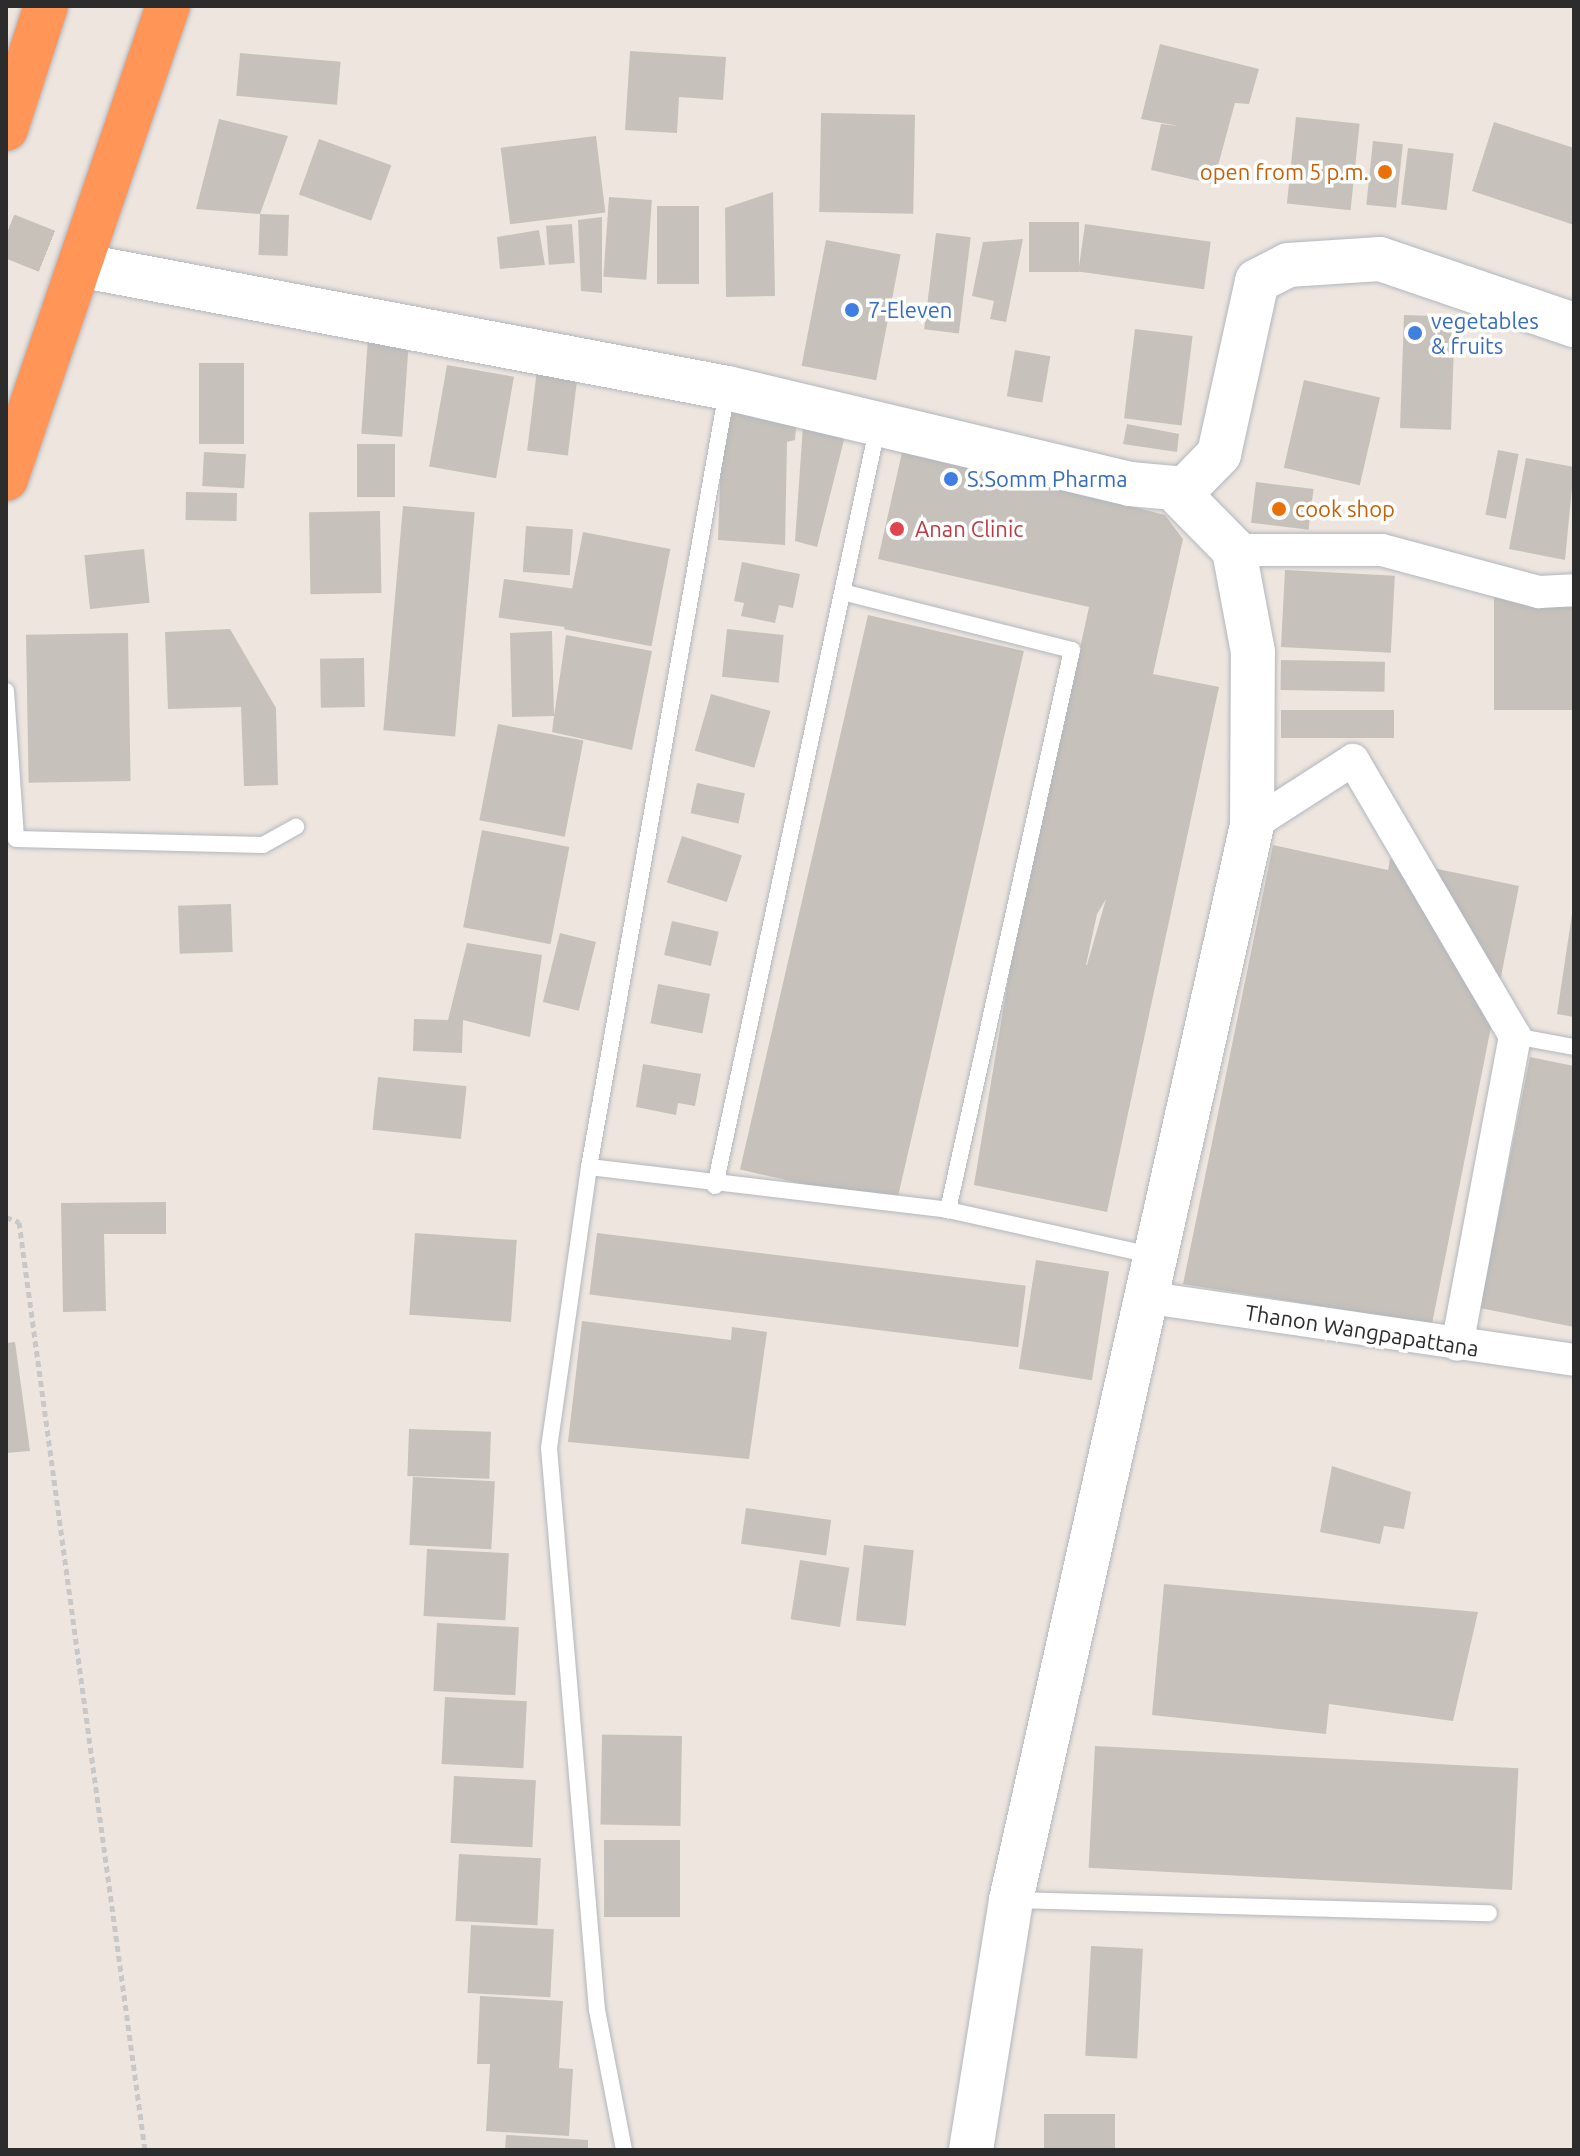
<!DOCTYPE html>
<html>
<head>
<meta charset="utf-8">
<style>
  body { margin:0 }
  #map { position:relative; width:1580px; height:2156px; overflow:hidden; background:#eee6de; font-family:Ubuntu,sans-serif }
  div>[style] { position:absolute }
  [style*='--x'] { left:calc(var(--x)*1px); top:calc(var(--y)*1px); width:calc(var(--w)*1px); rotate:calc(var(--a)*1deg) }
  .building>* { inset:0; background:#c6c1ba; transform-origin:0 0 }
  .secondary-tunnel>* { height:44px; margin-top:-22px; transform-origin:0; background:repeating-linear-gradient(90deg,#c7c1ba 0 44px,transparent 0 66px) }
  .path>* { height:5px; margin-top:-2.5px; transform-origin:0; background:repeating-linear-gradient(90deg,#c8c8c8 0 6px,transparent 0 10px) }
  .roads { filter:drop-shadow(0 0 2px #b2b6c0) drop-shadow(0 0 2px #b2b6c0) }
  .lane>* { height:16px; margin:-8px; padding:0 8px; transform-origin:8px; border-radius:8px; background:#fff }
  .street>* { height:32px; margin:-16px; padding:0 16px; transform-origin:16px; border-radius:16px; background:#fff }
  .secondary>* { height:44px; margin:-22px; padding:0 22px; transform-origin:22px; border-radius:22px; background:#fff }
  .highway>* { height:44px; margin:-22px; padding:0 22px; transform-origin:22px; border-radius:22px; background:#ff9658 }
  .dots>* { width:22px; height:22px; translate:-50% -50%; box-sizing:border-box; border:4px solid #fff; border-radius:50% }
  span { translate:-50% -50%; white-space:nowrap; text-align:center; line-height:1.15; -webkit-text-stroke:7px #fff; paint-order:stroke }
  .food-label { font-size:22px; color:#c56008 }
  .right { translate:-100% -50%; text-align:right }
  .left { translate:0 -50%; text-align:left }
  .shop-label { font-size:22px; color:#366cbe }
  .health-label { font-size:22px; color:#be3a42 }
  .street-label { font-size:22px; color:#2c2c2c }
  .frame { position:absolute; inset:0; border:8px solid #2c2c2c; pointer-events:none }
</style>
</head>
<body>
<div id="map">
  <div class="building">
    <i style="clip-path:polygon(1160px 44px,1259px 69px,1249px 104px,1235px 103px,1213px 184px,1151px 170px,1161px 124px,1178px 126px,1141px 119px)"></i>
    <i style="clip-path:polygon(630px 51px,726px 57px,723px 100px,679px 97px,677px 133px,625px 130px)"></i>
    <i style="left:240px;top:53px;width:101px;height:43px;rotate:5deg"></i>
    <i style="left:821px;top:113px;width:94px;height:99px;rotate:1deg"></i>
    <i style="left:1296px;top:117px;width:64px;height:87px;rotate:6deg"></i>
    <i style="clip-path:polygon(219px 119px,288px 136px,260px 214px,196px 209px)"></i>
    <i style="clip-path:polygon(1494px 122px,1574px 148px,1574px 225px,1472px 191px)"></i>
    <i style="left:596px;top:136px;width:77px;height:96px;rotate:83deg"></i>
    <i style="left:319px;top:139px;width:77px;height:59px;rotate:20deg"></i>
    <i style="left:1373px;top:141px;width:30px;height:64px;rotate:6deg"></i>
    <i style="left:1408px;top:148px;width:46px;height:57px;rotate:7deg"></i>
    <i style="clip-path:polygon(773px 192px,775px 296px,726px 297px,725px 208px)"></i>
    <i style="left:609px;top:197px;width:43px;height:80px;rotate:4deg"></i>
    <i style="left:657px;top:206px;width:42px;height:78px"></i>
    <i style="left:260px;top:214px;width:29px;height:41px;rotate:2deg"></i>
    <i style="clip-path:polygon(602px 217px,602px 293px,581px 291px,578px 220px)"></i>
    <i style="left:1079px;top:222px;width:50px;height:50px;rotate:90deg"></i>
    <i style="left:572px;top:224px;width:39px;height:26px;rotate:86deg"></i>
    <i style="left:1085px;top:224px;width:127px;height:48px;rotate:8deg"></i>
    <i style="clip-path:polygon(539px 230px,545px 265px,500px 269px,497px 237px)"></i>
    <i style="left:936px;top:233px;width:35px;height:97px;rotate:7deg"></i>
    <i style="clip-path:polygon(1023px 239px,1006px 322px,990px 319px,994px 301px,972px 296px,983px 242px)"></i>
    <i style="left:826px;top:240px;width:76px;height:128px;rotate:11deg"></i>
    <i style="left:1404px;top:315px;width:51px;height:113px;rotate:2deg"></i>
    <i style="left:1135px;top:329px;width:58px;height:90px;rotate:7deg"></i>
    <i style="left:368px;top:338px;width:41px;height:96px;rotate:4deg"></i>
    <i style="left:1015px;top:350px;width:36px;height:47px;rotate:10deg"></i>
    <i style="left:199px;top:363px;width:45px;height:81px"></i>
    <i style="left:447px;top:365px;width:68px;height:103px;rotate:10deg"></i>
    <i style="left:537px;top:370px;width:41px;height:81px;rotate:7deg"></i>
    <i style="left:1304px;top:380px;width:78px;height:90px;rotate:13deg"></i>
    <i style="clip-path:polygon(723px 404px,797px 414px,795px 440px,787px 442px,785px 545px,718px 540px)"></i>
    <i style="clip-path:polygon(804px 411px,849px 420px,817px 547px,795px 541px)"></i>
    <i style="clip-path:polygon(1127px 424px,1179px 434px,1177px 452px,1123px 444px)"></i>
    <i style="left:357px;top:444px;width:38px;height:53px"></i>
    <i style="clip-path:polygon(evenodd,903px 448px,1165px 515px,1183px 539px,1153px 674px,1219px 687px,1107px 1212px,974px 1185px,1010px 968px,1089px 607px,878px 559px,903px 448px,1106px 899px,1087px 965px,1086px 965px,1097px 914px,1106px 899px)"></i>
    <i style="left:1498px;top:450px;width:21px;height:66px;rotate:11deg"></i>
    <i style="left:204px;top:452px;width:42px;height:34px;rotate:3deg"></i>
    <i style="clip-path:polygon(1526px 458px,1574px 467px,1565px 560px,1509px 549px)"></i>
    <i style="left:1256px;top:482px;width:58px;height:41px;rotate:7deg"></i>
    <i style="left:186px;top:492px;width:51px;height:28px;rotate:1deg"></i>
    <i style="left:403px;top:506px;width:72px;height:225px;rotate:5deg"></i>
    <i style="left:380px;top:511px;width:82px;height:71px;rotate:89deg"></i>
    <i style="left:526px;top:526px;width:47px;height:46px;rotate:4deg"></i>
    <i style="left:583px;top:532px;width:89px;height:99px;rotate:11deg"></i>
    <i style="left:144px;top:549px;width:54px;height:60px;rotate:84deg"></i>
    <i style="clip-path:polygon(742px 562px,800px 574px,793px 608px,779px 605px,775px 623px,741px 616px,744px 603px,734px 601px)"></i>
    <i style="left:1285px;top:570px;width:110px;height:77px;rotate:3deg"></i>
    <i style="left:504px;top:579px;width:69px;height:39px;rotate:8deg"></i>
    <i style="left:1574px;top:593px;width:117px;height:80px;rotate:90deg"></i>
    <i style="left:868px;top:615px;width:160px;height:569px;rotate:13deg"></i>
    <i style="clip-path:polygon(230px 629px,276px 708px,278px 785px,244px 786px,241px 707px,168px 709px,165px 632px)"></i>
    <i style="left:727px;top:629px;width:57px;height:48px;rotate:6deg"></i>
    <i style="clip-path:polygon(552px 631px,554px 716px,566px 635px,652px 651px,632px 750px,552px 732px,554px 716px,512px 717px,510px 633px)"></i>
    <i style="left:128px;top:633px;width:148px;height:102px;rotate:89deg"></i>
    <i style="left:364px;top:658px;width:49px;height:44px;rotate:89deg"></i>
    <i style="left:1281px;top:660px;width:104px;height:30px;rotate:1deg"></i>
    <i style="left:711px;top:694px;width:62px;height:59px;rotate:16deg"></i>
    <i style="left:1281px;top:710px;width:113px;height:28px"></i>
    <i style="left:498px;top:724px;width:87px;height:98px;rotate:11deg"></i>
    <i style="left:697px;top:783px;width:49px;height:31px;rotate:12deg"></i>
    <i style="left:482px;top:830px;width:89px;height:99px;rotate:11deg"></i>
    <i style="left:682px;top:836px;width:63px;height:49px;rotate:18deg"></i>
    <i style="clip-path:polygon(1273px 845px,1388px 870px,1390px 859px,1519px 886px,1432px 1324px,1183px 1284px)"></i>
    <i style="left:231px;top:904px;width:48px;height:53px;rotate:88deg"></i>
    <i style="clip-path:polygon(1572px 914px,1574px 914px,1574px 1017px,1557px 1014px)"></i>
    <i style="left:672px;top:921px;width:48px;height:35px;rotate:13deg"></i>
    <i style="left:560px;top:933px;width:37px;height:71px;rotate:14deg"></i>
    <i style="clip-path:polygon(467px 943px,542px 955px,530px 1037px,463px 1020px,462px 1053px,413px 1051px,414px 1019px,448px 1020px)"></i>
    <i style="left:658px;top:984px;width:53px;height:40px;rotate:11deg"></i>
    <i style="clip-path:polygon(1530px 1057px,1574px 1066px,1574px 1327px,1480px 1308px)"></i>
    <i style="clip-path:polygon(643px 1064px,701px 1074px,695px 1106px,678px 1103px,676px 1115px,636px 1107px)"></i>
    <i style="left:378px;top:1077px;width:89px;height:53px;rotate:6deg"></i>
    <i style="clip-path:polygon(166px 1202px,166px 1234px,104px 1234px,106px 1311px,63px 1312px,61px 1203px)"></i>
    <i style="left:415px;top:1233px;width:102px;height:82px;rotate:4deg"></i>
    <i style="left:597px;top:1233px;width:432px;height:62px;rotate:7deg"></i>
    <i style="left:1036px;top:1260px;width:74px;height:110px;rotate:9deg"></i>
    <i style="clip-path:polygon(582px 1321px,731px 1340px,732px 1327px,767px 1332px,749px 1459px,568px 1442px)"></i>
    <i style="clip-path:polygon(15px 1342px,30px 1451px,6px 1453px,6px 1343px)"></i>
    <i style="left:409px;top:1429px;width:82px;height:47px;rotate:2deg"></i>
    <i style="clip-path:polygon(1332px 1466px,1411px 1492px,1404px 1529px,1384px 1526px,1380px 1544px,1320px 1532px)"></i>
    <i style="left:413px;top:1477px;width:82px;height:68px;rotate:3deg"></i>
    <i style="left:746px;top:1508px;width:86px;height:36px;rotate:8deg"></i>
    <i style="left:864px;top:1545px;width:50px;height:76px;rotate:6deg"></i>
    <i style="left:427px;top:1549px;width:82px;height:67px;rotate:3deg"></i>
    <i style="left:800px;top:1560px;width:50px;height:60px;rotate:9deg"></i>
    <i style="clip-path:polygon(1164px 1584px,1478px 1612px,1453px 1721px,1329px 1704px,1326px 1734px,1152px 1715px)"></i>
    <i style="left:437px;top:1623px;width:82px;height:68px;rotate:3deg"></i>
    <i style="left:445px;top:1697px;width:82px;height:67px;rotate:3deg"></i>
    <i style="left:682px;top:1736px;width:90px;height:80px;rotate:91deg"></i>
    <i style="left:1095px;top:1746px;width:424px;height:122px;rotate:3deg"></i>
    <i style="left:454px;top:1776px;width:82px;height:67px;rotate:3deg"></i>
    <i style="left:680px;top:1840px;width:77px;height:76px;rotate:90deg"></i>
    <i style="left:459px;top:1854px;width:82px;height:67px;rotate:3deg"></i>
    <i style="left:471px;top:1925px;width:83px;height:68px;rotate:3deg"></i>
    <i style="left:1091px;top:1946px;width:52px;height:110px;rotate:3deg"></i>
    <i style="clip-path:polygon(480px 1996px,563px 2001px,559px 2068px,573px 2069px,569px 2136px,486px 2131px,490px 2064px,477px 2064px)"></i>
    <i style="left:1044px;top:2114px;width:71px;height:36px"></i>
    <i style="clip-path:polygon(506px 2135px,588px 2140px,588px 2150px,505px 2150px)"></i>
  </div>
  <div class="secondary-tunnel">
    <i style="--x:6;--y:235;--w:84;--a:21.7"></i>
  </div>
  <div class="path">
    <i style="--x:6;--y:1217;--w:14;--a:21"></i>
    <i style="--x:19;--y:1222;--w:937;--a:82.27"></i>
  </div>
  <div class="roads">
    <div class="lane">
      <i style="--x:846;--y:593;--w:233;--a:14.2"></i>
      <i style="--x:1072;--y:650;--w:574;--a:102.49"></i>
      <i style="--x:6;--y:691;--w:148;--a:86.1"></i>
      <i style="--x:16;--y:839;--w:247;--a:1.4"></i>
      <i style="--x:263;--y:845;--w:38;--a:-29"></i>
      <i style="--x:1515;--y:1036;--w:60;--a:10.6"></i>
      <i style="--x:589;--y:1167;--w:362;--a:6.8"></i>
      <i style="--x:948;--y:1210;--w:213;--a:12.5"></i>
      <i style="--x:715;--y:1186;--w:778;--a:-77.91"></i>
      <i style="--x:1013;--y:1900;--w:476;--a:1.6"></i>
      <i style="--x:624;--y:2150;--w:143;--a:-100.9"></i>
      <i style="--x:597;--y:2010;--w:564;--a:-94.88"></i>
      <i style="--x:549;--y:1448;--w:284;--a:-81.9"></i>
      <i style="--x:589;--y:1167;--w:788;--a:-79.92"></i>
    </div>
    <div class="street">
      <i style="--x:1234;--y:550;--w:148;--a:0"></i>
      <i style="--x:1382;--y:550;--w:163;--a:15"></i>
      <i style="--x:1539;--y:592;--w:35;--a:-3"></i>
      <i style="--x:1252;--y:825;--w:120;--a:-32.8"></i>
      <i style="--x:1353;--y:760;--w:320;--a:59.6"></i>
      <i style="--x:1515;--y:1036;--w:314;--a:100.6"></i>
      <i style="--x:1150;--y:1298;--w:429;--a:8.3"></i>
    </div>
    <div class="secondary">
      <i style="--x:84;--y:266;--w:654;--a:10.74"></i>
      <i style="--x:727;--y:388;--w:414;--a:13.4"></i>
      <i style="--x:1130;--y:484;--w:55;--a:5.2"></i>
      <i style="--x:1185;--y:489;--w:49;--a:-45.8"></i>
      <i style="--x:1219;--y:454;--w:177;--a:-77.6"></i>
      <i style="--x:1257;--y:281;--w:35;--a:-27"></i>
      <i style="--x:1288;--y:265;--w:92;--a:-3.7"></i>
      <i style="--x:1380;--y:259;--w:205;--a:18.8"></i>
      <i style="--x:971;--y:2150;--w:253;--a:-80.9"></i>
      <i style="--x:1011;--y:1900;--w:1102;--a:-77.36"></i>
      <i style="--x:1252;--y:825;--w:173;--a:-89.7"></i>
      <i style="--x:1253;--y:652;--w:104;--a:-100.6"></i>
      <i style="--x:1234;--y:550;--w:76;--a:-134.5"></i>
    </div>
    <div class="highway">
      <i style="--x:6;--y:129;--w:129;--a:-72"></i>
      <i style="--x:6;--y:479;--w:500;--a:-71.1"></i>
    </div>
  </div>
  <div class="dots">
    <i style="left:1385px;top:172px;background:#e8710a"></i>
    <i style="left:852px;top:310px;background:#3f7fe0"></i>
    <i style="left:1415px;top:333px;background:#3f7fe0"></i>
    <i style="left:951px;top:479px;background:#3f7fe0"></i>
    <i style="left:1279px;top:509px;background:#e8710a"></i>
    <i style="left:897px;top:529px;background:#e0444e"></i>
  </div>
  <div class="food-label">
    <span class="right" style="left:1369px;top:172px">open from 5 p.m.</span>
    <span class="left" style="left:1295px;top:509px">cook shop</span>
  </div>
  <div class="shop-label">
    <span class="left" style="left:868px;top:310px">7-Eleven</span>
    <span class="left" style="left:1431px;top:333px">vegetables<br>&amp; fruits</span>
    <span class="left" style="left:967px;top:479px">S.Somm Pharma</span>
  </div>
  <div class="health-label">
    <span class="left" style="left:915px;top:529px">Anan Clinic</span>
  </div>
  <div class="street-label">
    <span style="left:1362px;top:1330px;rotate:9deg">Thanon Wangpapattana</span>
  </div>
  <div class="frame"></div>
</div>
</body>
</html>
